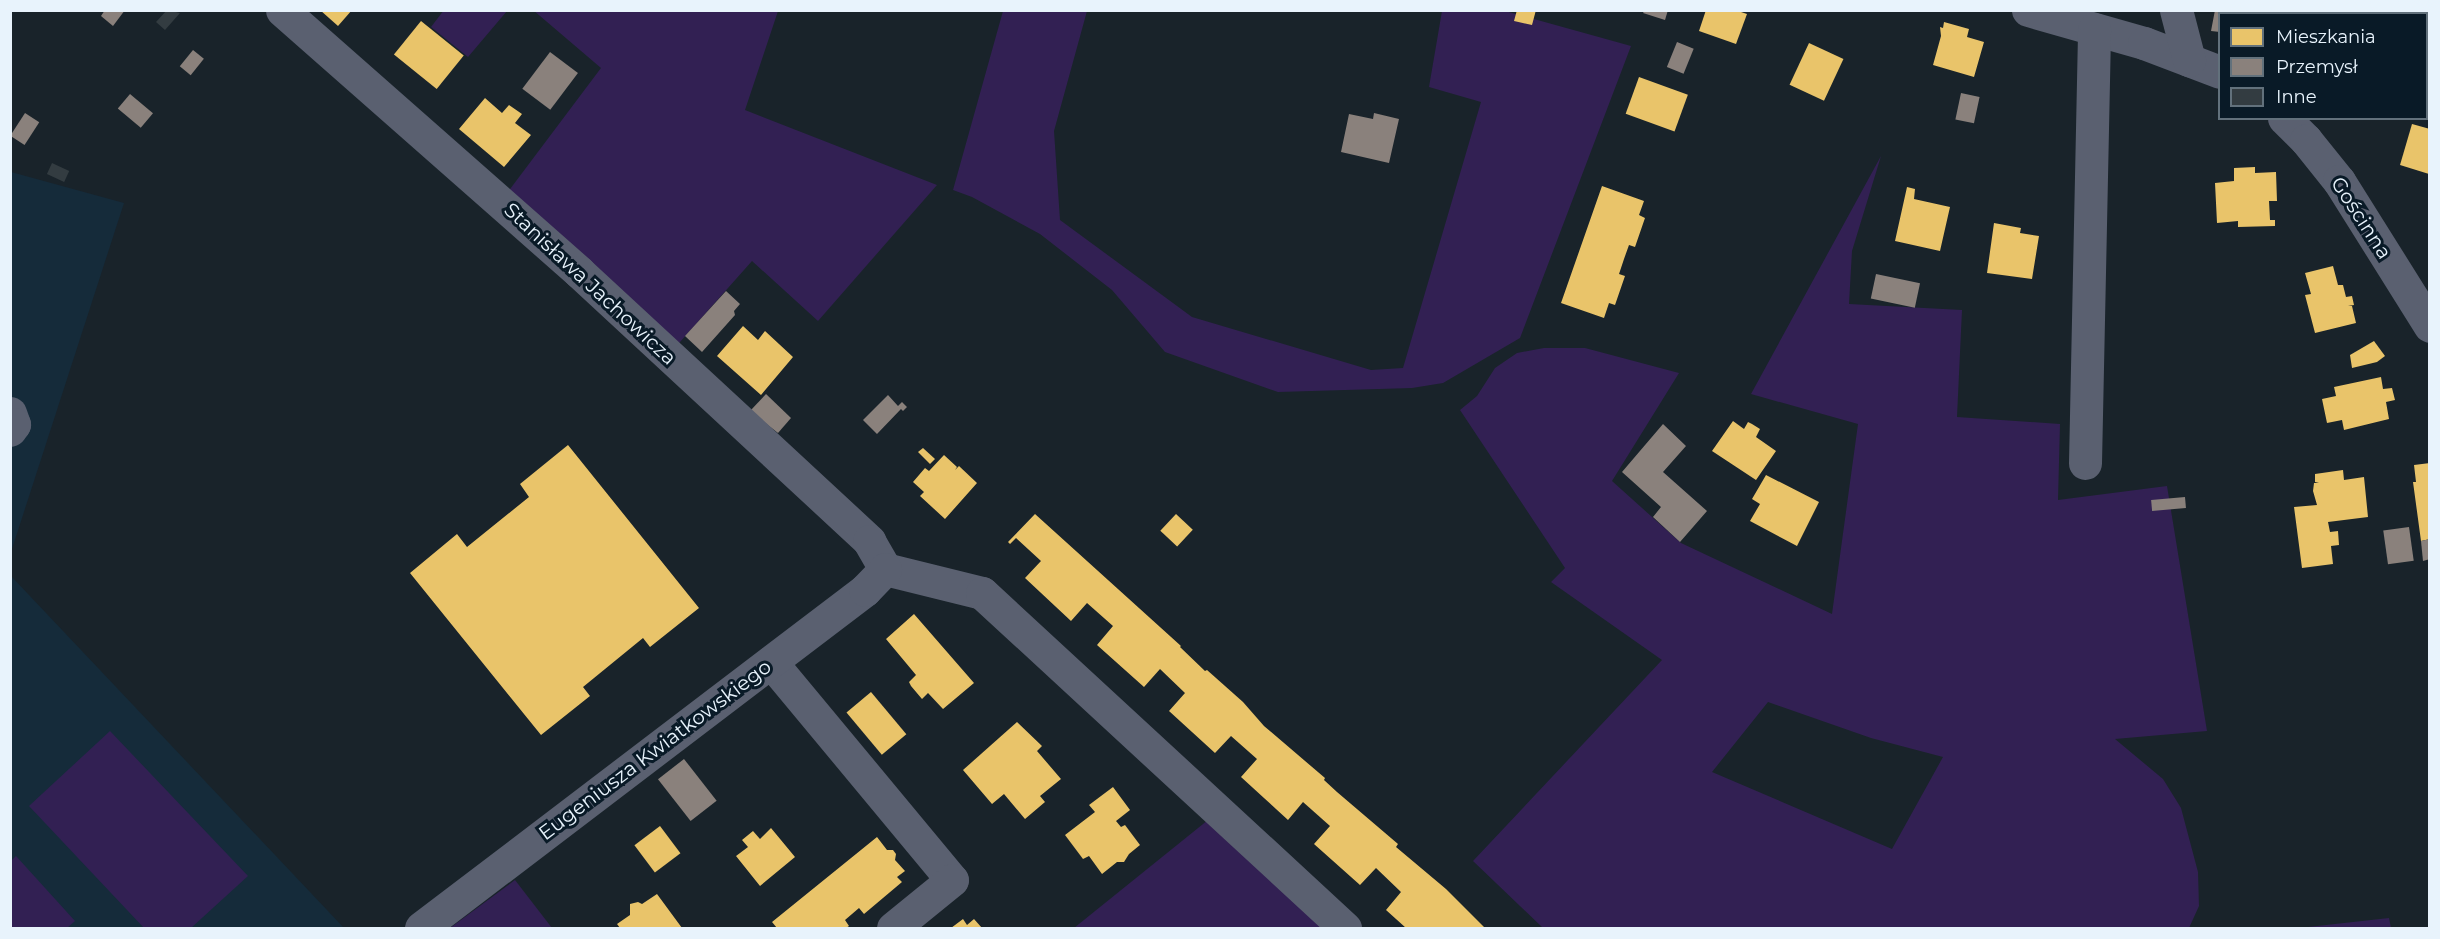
<!DOCTYPE html>
<html>
<head>
<meta charset="utf-8">
<style>
  body { margin:0 }
  #map { position:relative; width:2440px; height:939px; overflow:hidden; background:#19232a; font-family:Montserrat,sans-serif }
  div>[style] { position:absolute }
  [style*='--x'] { left:calc(var(--x)*1px); top:calc(var(--y)*1px); width:calc(var(--w)*1px); rotate:calc(var(--a)*1deg) }
  .built>* { inset:0; background:#152b3a }
  .green>* { inset:0; background:#322053 }
  .homes>* { inset:0; background:#e9c46a; transform-origin:0 0 }
  .industry>* { inset:0; background:#8a817c; transform-origin:0 0 }
  .building>* { inset:0; background:#333c41; transform-origin:0 0 }
  .minor>* { height:33px; margin:-16.5px; padding:0 16.5px; transform-origin:16.5px; border-radius:16.5px; background:#5a6070 }
  span { translate:-50% -50%; white-space:nowrap; text-align:center; line-height:1.15; -webkit-text-stroke:6px #091a27; paint-order:stroke }
  .street-label { font-size:20px; color:#e8f3fc }
  .frame { position:absolute; inset:0; border:12px solid #e8f3fc; pointer-events:none }
  .legend { position:absolute; left:2218px; top:12px; width:210px; height:108px; box-sizing:border-box; background:#091a27; border:2px solid #62717c; margin:0; padding:8px 10px; list-style:none; font-size:18px; color:#e8f3fc }
  .legend li { display:flex; align-items:center; gap:12px; height:30px }
  .legend b { width:30px; border:2px solid #62717c }
</style>
</head>
<body>
<div id="map">
  <div class="built">
    <i style="clip-path:polygon(11px 172px,124px 203px,11px 552px)"></i>
    <i style="clip-path:polygon(11px 576px,344px 928px,11px 928px)"></i>
  </div>
  <div class="green">
    <i style="clip-path:polygon(444px 10px,507px 10px,507px 11px,468px 57px,431px 27px)"></i>
    <i style="clip-path:polygon(533px 10px,778px 11px,745px 110px,937px 185px,818px 321px,752px 261px,672px 351px,507px 193px,601px 68px)"></i>
    <i style="clip-path:polygon(1003px 11px,1087px 11px,1054px 131px,1060px 220px,1192px 317px,1371px 370px,1403px 368px,1481px 102px,1429px 87px,1442px 11px,1505px 11px,1631px 46px,1520px 338px,1443px 383px,1412px 388px,1278px 392px,1165px 352px,1112px 290px,1040px 234px,972px 197px,953px 190px)"></i>
    <i style="clip-path:polygon(evenodd,1881px 156px,1852px 251px,1849px 304px,1962px 310px,1957px 417px,2060px 424px,2058px 500px,2167px 486px,2207px 731px,2115px 739px,2163px 779px,2181px 808px,2198px 872px,2199px 906px,2189px 928px,1543px 928px,1473px 861px,1662px 660px,1551px 582px,1565px 568px,1460px 410px,1477px 396px,1495px 368px,1517px 353px,1544px 348px,1585px 348px,1679px 373px,1612px 481px,1681px 543px,1832px 614px,1858px 424px,1751px 394px,1881px 156px,1768px 702px,1871px 738px,1943px 757px,1892px 849px,1712px 772px,1768px 702px)"></i>
    <i style="clip-path:polygon(110px 731px,248px 876px,191px 928px,144px 928px,29px 806px)"></i>
    <i style="clip-path:polygon(1208px 820px,1323px 928px,1074px 928px)"></i>
    <i style="clip-path:polygon(16px 856px,75px 921px,67px 928px,11px 928px,11px 861px)"></i>
    <i style="clip-path:polygon(515px 880px,552px 928px,450px 928px)"></i>
    <i style="clip-path:polygon(2389px 918px,2391px 928px,2299px 928px)"></i>
  </div>
  <div class="homes">
    <i style="clip-path:polygon(320px 10px,352px 10px,338px 26px)"></i>
    <i style="clip-path:polygon(1517px 10px,1536px 10px,1532px 25px,1514px 21px)"></i>
    <i style="clip-path:polygon(1706px 10px,1735px 10px,1747px 14px,1736px 44px,1699px 31px)"></i>
    <i style="left:2254px;top:10px;width:45px;height:4px"></i>
    <i style="left:421px;top:21px;width:55px;height:43px;rotate:39deg"></i>
    <i style="clip-path:polygon(1944px 22px,1969px 29px,1967px 37px,1984px 42px,1974px 77px,1933px 65px,1941px 36px,1940px 27px,1943px 28px)"></i>
    <i style="left:1809px;top:43px;width:38px;height:46px;rotate:25deg"></i>
    <i style="left:1639px;top:77px;width:52px;height:39px;rotate:20deg"></i>
    <i style="clip-path:polygon(2426px 77px,2430px 79px,2428px 96px,2426px 95px)"></i>
    <i style="clip-path:polygon(485px 98px,502px 113px,509px 105px,522px 114px,515px 123px,531px 135px,504px 167px,459px 129px)"></i>
    <i style="clip-path:polygon(2412px 124px,2430px 129px,2429px 174px,2400px 165px)"></i>
    <i style="clip-path:polygon(2255px 167px,2255px 173px,2276px 172px,2277px 201px,2269px 201px,2270px 220px,2275px 220px,2275px 226px,2238px 227px,2238px 221px,2217px 223px,2215px 183px,2234px 181px,2234px 168px)"></i>
    <i style="clip-path:polygon(1602px 186px,1644px 201px,1639px 215px,1645px 218px,1635px 247px,1629px 245px,1624px 259px,1619px 274px,1625px 276px,1615px 305px,1609px 303px,1604px 318px,1561px 303px)"></i>
    <i style="clip-path:polygon(1907px 187px,1915px 189px,1914px 199px,1950px 207px,1940px 251px,1895px 241px)"></i>
    <i style="clip-path:polygon(1994px 223px,2021px 228px,2020px 233px,2039px 236px,2032px 279px,1987px 273px)"></i>
    <i style="clip-path:polygon(2333px 266px,2338px 285px,2343px 285px,2346px 297px,2352px 296px,2354px 305px,2348px 306px,2352px 306px,2356px 323px,2315px 333px,2305px 295px,2311px 294px,2305px 273px)"></i>
    <i style="clip-path:polygon(743px 326px,758px 340px,765px 331px,793px 357px,761px 395px,717px 356px)"></i>
    <i style="clip-path:polygon(2374px 341px,2385px 356px,2377px 362px,2352px 368px,2350px 355px)"></i>
    <i style="clip-path:polygon(2381px 377px,2383px 389px,2392px 388px,2395px 400px,2386px 402px,2389px 419px,2344px 430px,2342px 420px,2327px 423px,2322px 399px,2336px 396px,2334px 387px)"></i>
    <i style="clip-path:polygon(1733px 421px,1744px 429px,1748px 422px,1752px 424px,1760px 429px,1756px 437px,1776px 451px,1756px 480px,1712px 451px)"></i>
    <i style="clip-path:polygon(568px 445px,699px 608px,650px 647px,643px 638px,583px 687px,590px 696px,541px 735px,410px 573px,457px 534px,467px 547px,529px 497px,520px 484px)"></i>
    <i style="clip-path:polygon(923px 448px,935px 459px,930px 464px,918px 452px)"></i>
    <i style="clip-path:polygon(944px 455px,957px 467px,955px 470px,959px 466px,977px 483px,945px 519px,920px 496px,924px 492px,913px 482px,925px 468px,929px 471px)"></i>
    <i style="clip-path:polygon(2430px 463px,2430px 539px,2421px 541px,2413px 482px,2416px 482px,2414px 465px)"></i>
    <i style="clip-path:polygon(2343px 470px,2344px 480px,2364px 477px,2368px 517px,2328px 522px,2330px 532px,2338px 531px,2339px 545px,2331px 546px,2333px 564px,2302px 568px,2294px 507px,2317px 505px,2313px 491px,2314px 483px,2319px 483px,2315px 482px,2315px 474px)"></i>
    <i style="clip-path:polygon(1766px 475px,1819px 502px,1797px 546px,1750px 521px,1760px 504px,1752px 499px)"></i>
    <i style="clip-path:polygon(1035px 514px,1181px 646px,1180px 647px,1205px 671px,1207px 670px,1243px 702px,1264px 726px,1325px 778px,1324px 780px,1337px 792px,1398px 844px,1396px 847px,1446px 889px,1485px 928px,1406px 928px,1386px 910px,1401px 892px,1376px 868px,1360px 885px,1314px 844px,1330px 826px,1303px 802px,1288px 820px,1264px 798px,1241px 777px,1257px 759px,1231px 736px,1215px 753px,1169px 711px,1185px 693px,1160px 669px,1144px 687px,1097px 645px,1113px 626px,1087px 603px,1071px 621px,1025px 578px,1041px 561px,1016px 538px,1010px 544px,1008px 542px)"></i>
    <i style="left:1176px;top:514px;width:23px;height:23px;rotate:43deg"></i>
    <i style="clip-path:polygon(914px 614px,974px 683px,943px 709px,928px 693px,922px 699px,911px 686px,909px 682px,916px 675px,886px 639px)"></i>
    <i style="left:871px;top:692px;width:55px;height:32px;rotate:50deg"></i>
    <i style="clip-path:polygon(1017px 722px,1042px 746px,1037px 751px,1061px 779px,1040px 796px,1045px 802px,1025px 819px,1004px 794px,992px 804px,963px 770px)"></i>
    <i style="clip-path:polygon(1113px 787px,1130px 810px,1116px 821px,1121px 827px,1125px 825px,1140px 845px,1129px 854px,1124px 862px,1117px 862px,1102px 874px,1089px 856px,1083px 859px,1065px 835px,1095px 812px,1089px 805px)"></i>
    <i style="left:660px;top:826px;width:34px;height:32px;rotate:53deg"></i>
    <i style="clip-path:polygon(771px 828px,795px 857px,760px 886px,736px 856px,748px 847px,742px 840px,753px 831px,760px 839px)"></i>
    <i style="clip-path:polygon(877px 837px,887px 850px,893px 850px,896px 854px,895px 860px,905px 871px,897px 877px,902px 882px,864px 914px,859px 908px,845px 920px,849px 926px,846px 928px,777px 928px,772px 922px)"></i>
    <i style="clip-path:polygon(657px 894px,682px 928px,620px 928px,617px 924px,630px 915px,630px 904px,638px 902px,642px 904px)"></i>
    <i style="clip-path:polygon(963px 919px,967px 925px,974px 919px,982px 928px,951px 928px)"></i>
  </div>
  <div class="industry">
    <i style="clip-path:polygon(105px 10px,125px 10px,113px 26px,101px 16px)"></i>
    <i style="clip-path:polygon(1645px 10px,1668px 10px,1665px 20px,1643px 13px)"></i>
    <i style="clip-path:polygon(2215px 10px,2247px 10px,2247px 14px,2220px 14px,2220px 32px,2211px 31px)"></i>
    <i style="left:1677px;top:42px;width:18px;height:27px;rotate:22deg"></i>
    <i style="left:193px;top:50px;width:14px;height:21px;rotate:39deg"></i>
    <i style="left:550px;top:52px;width:35px;height:46px;rotate:37deg"></i>
    <i style="left:1961px;top:93px;width:19px;height:27px;rotate:12deg"></i>
    <i style="left:130px;top:94px;width:30px;height:19px;rotate:40deg"></i>
    <i style="left:25px;top:113px;width:17px;height:27px;rotate:33deg"></i>
    <i style="clip-path:polygon(1374px 113px,1399px 119px,1389px 163px,1341px 152px,1349px 114px,1373px 119px)"></i>
    <i style="left:1876px;top:274px;width:45px;height:25px;rotate:12deg"></i>
    <i style="clip-path:polygon(726px 291px,740px 304px,734px 311px,735px 315px,702px 352px,685px 336px)"></i>
    <i style="clip-path:polygon(766px 394px,791px 418px,778px 433px,750px 411px)"></i>
    <i style="clip-path:polygon(888px 395px,898px 406px,902px 402px,907px 407px,903px 411px,901px 409px,877px 434px,863px 420px)"></i>
    <i style="clip-path:polygon(1663px 424px,1686px 446px,1663px 472px,1707px 511px,1680px 542px,1653px 517px,1661px 507px,1622px 472px)"></i>
    <i style="left:2185px;top:497px;width:11px;height:34px;rotate:85deg"></i>
    <i style="left:2409px;top:527px;width:34px;height:26px;rotate:82deg"></i>
    <i style="clip-path:polygon(2430px 539px,2430px 559px,2423px 561px,2421px 541px)"></i>
    <i style="left:684px;top:759px;width:53px;height:33px;rotate:52deg"></i>
  </div>
  <div class="building">
    <i style="clip-path:polygon(167px 10px,180px 13px,165px 30px,156px 22px)"></i>
    <i style="left:52px;top:163px;width:19px;height:12px;rotate:25deg"></i>
  </div>
  <div class="minor">
    <i style="--x:282;--y:10;--w:396;--a:41.4"></i>
    <i style="--x:579;--y:272;--w:396;--a:42.8"></i>
    <i style="--x:869;--y:541;--w:32;--a:60"></i>
    <i style="--x:2028;--y:10;--w:121;--a:15.9"></i>
    <i style="--x:2144;--y:43;--w:81;--a:20.9"></i>
    <i style="--x:2176;--y:10;--w:52;--a:75.4"></i>
    <i style="--x:2355;--y:14;--w:4;--a:-76"></i>
    <i style="--x:2284;--y:118;--w:31;--a:45"></i>
    <i style="--x:2306;--y:140;--w:53;--a:51.2"></i>
    <i style="--x:2339;--y:181;--w:171;--a:57.9"></i>
    <i style="--x:10;--y:413;--w:12;--a:70"></i>
    <i style="--x:14;--y:424;--w:7;--a:124"></i>
    <i style="--x:2085;--y:463;--w:434;--a:-88.8"></i>
    <i style="--x:885;--y:569;--w:100;--a:13.9"></i>
    <i style="--x:982;--y:593;--w:494;--a:42.7"></i>
    <i style="--x:771;--y:662;--w:283;--a:50.3"></i>
    <i style="--x:952;--y:880;--w:76;--a:140.9"></i>
    <i style="--x:421;--y:928;--w:558;--a:-37.28"></i>
    <i style="--x:865;--y:590;--w:29;--a:-46"></i>
  </div>
  <div class="street-label">
    <span style="left:2361px;top:218px;rotate:57deg">Gościnna</span>
    <span style="left:590px;top:284px;rotate:43deg">Stanisława Jachowicza</span>
    <span style="left:655px;top:750px;rotate:-37deg">Eugeniusza Kwiatkowskiego</span>
  </div>
  <div class="frame"></div>
  <ul class="legend">
  <li><b style="height:16px;background:#e9c46a"></b>Mieszkania</li>
  <li><b style="height:16px;background:#8a817c"></b>Przemysł</li>
  <li><b style="height:16px;background:#333c41"></b>Inne</li>
  </ul>
</div>
</body>
</html>
